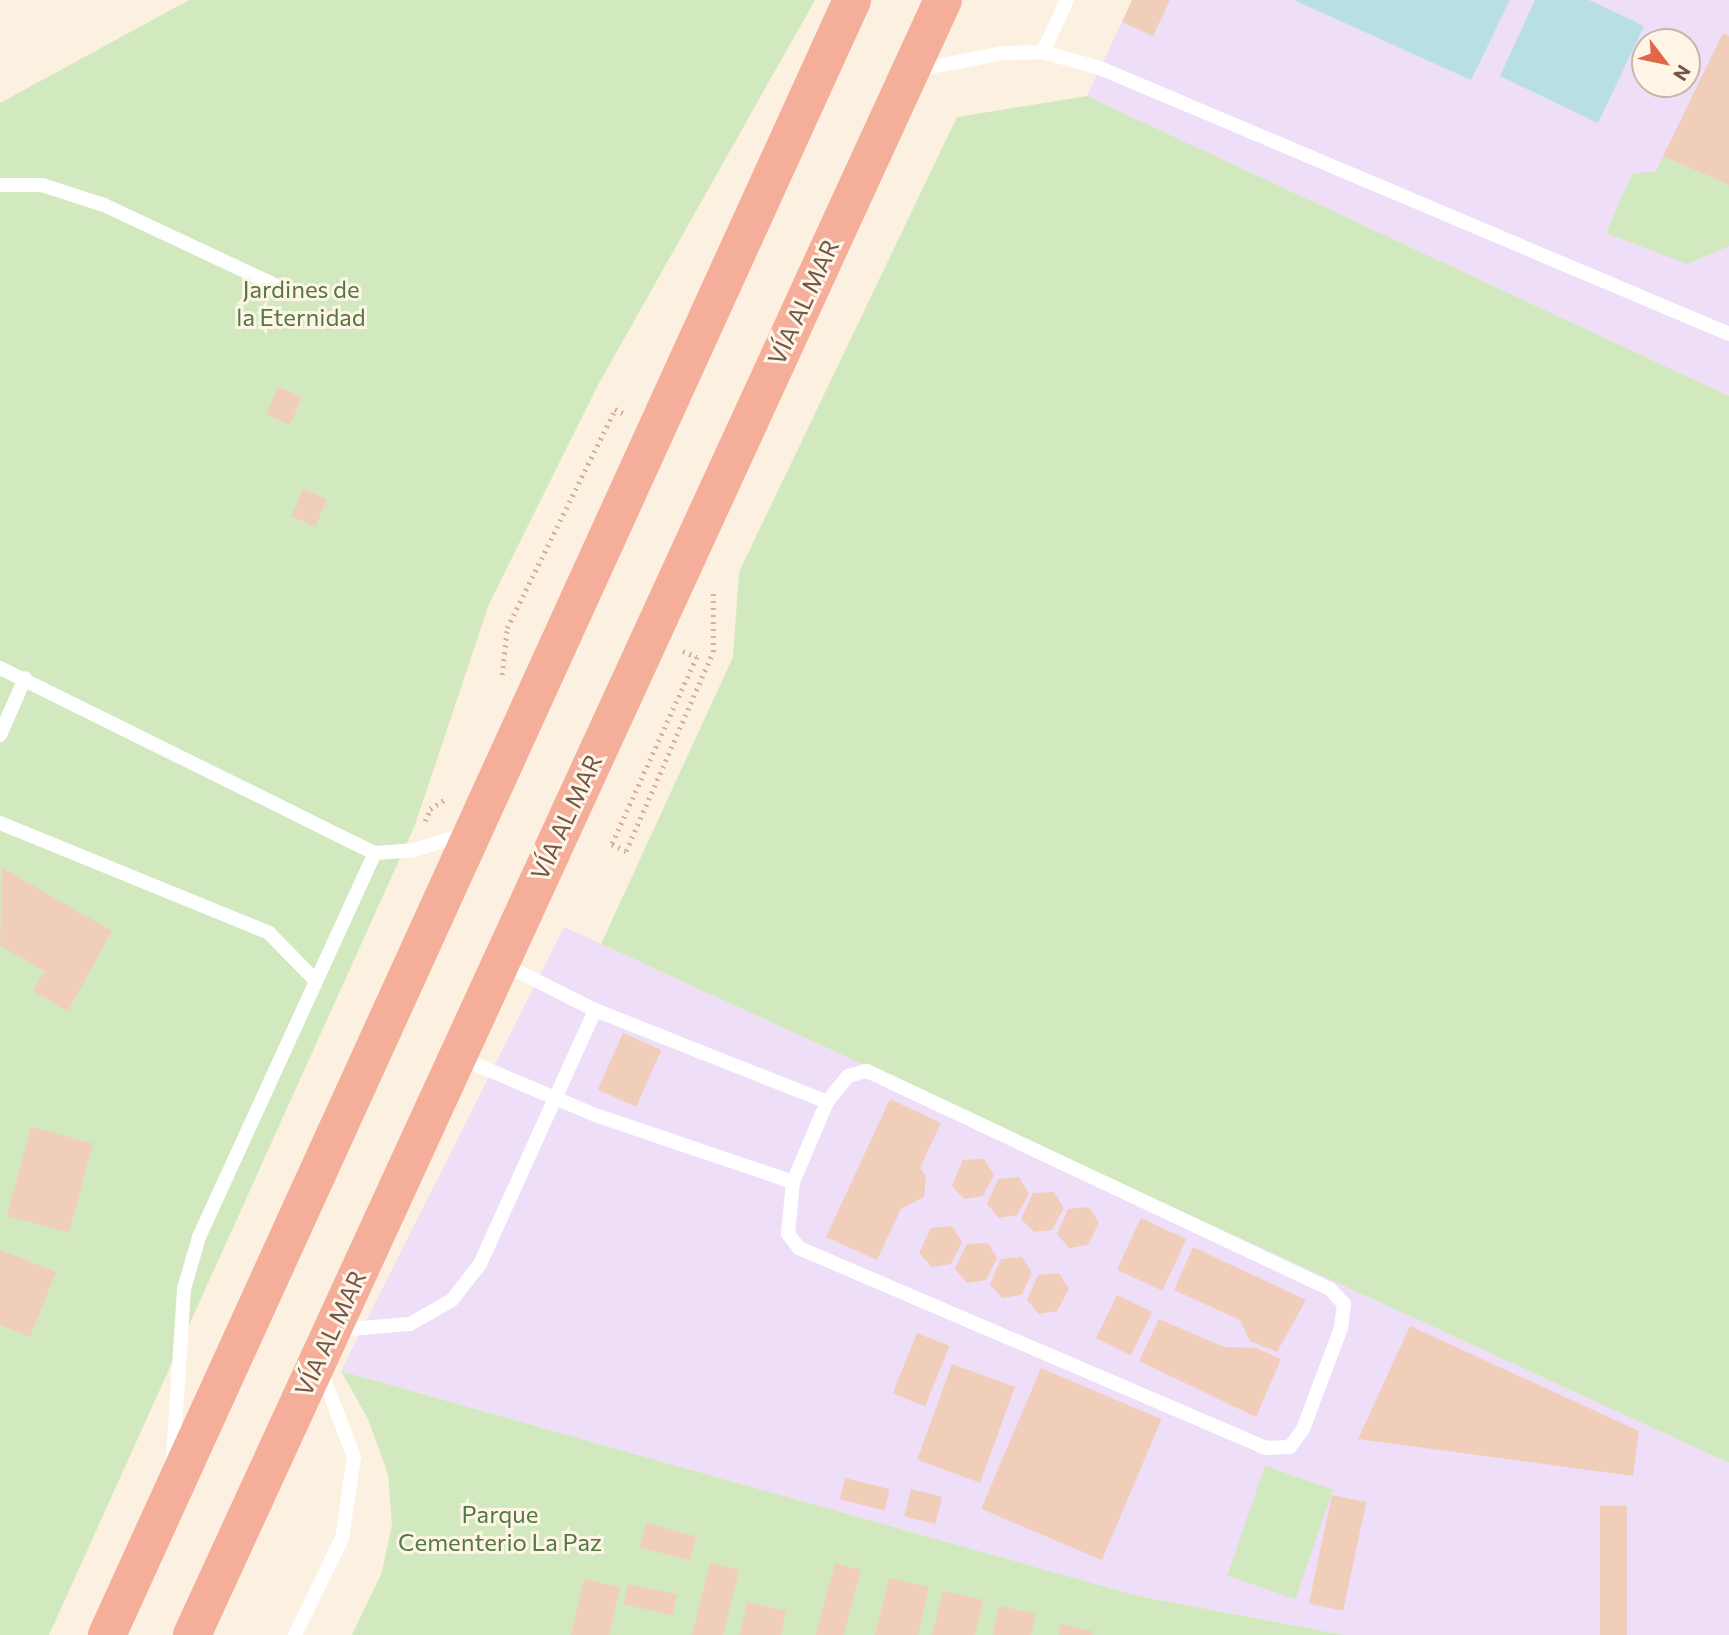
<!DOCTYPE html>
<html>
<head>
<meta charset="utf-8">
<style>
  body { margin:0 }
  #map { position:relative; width:1729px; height:1635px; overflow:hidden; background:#fcf1e1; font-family:Commissioner,sans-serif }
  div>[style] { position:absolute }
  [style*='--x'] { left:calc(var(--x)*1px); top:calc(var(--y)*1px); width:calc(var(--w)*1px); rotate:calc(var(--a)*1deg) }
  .education>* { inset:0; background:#eedef8 }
  .green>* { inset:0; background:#d2e9c0; transform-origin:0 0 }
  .water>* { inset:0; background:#b7dfe5 }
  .building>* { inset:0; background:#f1ceb9; transform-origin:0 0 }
  .path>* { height:4.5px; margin-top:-2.25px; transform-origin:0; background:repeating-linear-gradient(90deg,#d5b19d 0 2px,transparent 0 7px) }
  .lane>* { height:14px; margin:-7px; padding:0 7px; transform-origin:7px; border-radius:7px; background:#fff }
  .highway>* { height:38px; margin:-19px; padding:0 19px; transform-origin:19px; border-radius:19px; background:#f5ae99 }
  span { translate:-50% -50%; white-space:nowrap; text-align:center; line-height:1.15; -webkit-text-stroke:6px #fff5e7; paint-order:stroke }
  .park-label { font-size:24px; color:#537841 }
  .street-label { font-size:24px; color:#725649 }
  .north { position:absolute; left:1631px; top:28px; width:70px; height:70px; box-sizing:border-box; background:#fff5e7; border:2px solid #c7b5a8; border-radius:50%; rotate:122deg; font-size:19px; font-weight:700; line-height:28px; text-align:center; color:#725649 }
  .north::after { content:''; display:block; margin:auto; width:24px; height:32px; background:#e46648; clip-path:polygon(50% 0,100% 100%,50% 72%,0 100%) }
</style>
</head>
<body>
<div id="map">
  <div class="education">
    <i style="clip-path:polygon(evenodd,1132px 0,1729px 0,1729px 396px,1087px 96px,1132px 0,1645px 42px,1687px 42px,1687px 84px,1645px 84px,1645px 42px)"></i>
    <i style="clip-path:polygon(564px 927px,1729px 1463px,1729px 1635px,1344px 1635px,1138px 1596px,341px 1371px)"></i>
  </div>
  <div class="green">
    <i style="clip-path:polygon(189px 0,815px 0,598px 385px,489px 604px,415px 825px,49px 1635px,0 1635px,0 103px)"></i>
    <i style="clip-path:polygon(1087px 96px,1729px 396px,1729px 1463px,601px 944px,733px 657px,739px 572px,957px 117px)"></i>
    <i style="clip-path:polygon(1663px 156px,1729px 185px,1729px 246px,1687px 264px,1606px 233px,1632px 174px,1656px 171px)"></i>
    <i style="clip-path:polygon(341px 1371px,1138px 1596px,1344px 1635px,352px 1635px,382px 1572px,392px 1524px,388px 1474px,368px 1419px)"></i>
    <i style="left:1265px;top:1466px;width:72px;height:116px;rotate:19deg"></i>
  </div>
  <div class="water">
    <i style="clip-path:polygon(1294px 0,1510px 0,1471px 80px)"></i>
    <i style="clip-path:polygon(1535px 0,1589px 0,1644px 26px,1598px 123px,1500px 76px)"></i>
  </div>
  <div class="building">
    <i style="clip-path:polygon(1132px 0,1170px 0,1153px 36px,1122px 22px)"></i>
    <i style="clip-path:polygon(1723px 33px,1729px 36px,1729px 185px,1663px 156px)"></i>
    <i style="left:278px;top:387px;width:26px;height:30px;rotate:23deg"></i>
    <i style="left:303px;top:489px;width:26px;height:30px;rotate:23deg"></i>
    <i style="clip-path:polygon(2px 868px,112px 931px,68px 1011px,33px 991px,45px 971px,0 946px)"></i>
    <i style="left:623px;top:1033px;width:42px;height:62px;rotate:24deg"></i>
    <i style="clip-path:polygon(890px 1099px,941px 1123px,920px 1168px,926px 1176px,924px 1197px,901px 1209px,877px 1260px,826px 1237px)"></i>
    <i style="left:31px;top:1127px;width:64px;height:92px;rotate:15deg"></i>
    <i style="clip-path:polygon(984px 1159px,994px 1175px,983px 1196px,964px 1199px,952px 1186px,963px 1160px)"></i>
    <i style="clip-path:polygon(1019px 1177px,1029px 1194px,1017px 1215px,999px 1218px,987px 1204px,998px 1179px)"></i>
    <i style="clip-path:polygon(1054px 1192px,1064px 1208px,1052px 1230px,1034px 1232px,1021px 1219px,1033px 1193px)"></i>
    <i style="clip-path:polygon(1089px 1207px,1099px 1223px,1088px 1245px,1069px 1248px,1057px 1234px,1068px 1209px)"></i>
    <i style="left:1141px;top:1218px;width:50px;height:57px;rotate:25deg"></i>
    <i style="clip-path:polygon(952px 1226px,962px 1242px,951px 1264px,932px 1267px,919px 1253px,931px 1228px)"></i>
    <i style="clip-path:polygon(988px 1243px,997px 1258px,986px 1280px,967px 1283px,955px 1269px,967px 1244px)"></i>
    <i style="clip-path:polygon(1193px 1247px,1306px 1300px,1277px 1352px,1250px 1341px,1240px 1320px,1174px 1290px)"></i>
    <i style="clip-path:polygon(0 1250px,56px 1272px,30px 1337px,0 1325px)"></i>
    <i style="clip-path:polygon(1022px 1257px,1032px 1273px,1021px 1295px,1002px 1298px,990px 1284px,1001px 1259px)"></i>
    <i style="clip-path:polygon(1059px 1273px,1069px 1289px,1057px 1311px,1039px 1314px,1027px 1300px,1038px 1275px)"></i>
    <i style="left:1117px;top:1295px;width:39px;height:48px;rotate:26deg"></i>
    <i style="clip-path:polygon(1159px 1319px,1224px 1347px,1256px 1348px,1281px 1359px,1256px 1417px,1139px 1361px)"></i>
    <i style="clip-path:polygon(1410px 1326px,1639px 1431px,1633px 1476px,1358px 1439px)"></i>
    <i style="left:917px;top:1333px;width:35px;height:65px;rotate:22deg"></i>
    <i style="left:952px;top:1364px;width:67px;height:102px;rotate:20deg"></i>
    <i style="left:1041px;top:1368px;width:131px;height:153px;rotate:23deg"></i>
    <i style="left:845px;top:1478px;width:46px;height:22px;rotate:14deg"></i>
    <i style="left:911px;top:1489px;width:32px;height:28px;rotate:14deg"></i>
    <i style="left:1332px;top:1495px;width:35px;height:111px;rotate:12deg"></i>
    <i style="left:1627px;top:1506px;width:129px;height:27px;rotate:90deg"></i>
    <i style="left:646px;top:1523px;width:52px;height:25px;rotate:15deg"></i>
    <i style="left:710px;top:1563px;width:30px;height:74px;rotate:14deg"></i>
    <i style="left:835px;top:1563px;width:27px;height:75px;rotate:15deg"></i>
    <i style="clip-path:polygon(889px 1578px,929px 1587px,918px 1635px,875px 1635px)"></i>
    <i style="clip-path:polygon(584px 1579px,620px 1587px,609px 1635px,571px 1635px)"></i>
    <i style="left:628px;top:1584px;width:50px;height:21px;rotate:12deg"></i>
    <i style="clip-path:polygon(943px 1591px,983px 1600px,975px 1635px,932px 1635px)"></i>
    <i style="clip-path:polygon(747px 1602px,786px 1611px,781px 1635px,740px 1635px)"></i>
    <i style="clip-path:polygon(999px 1606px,1036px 1614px,1031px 1635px,993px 1635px)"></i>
    <i style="clip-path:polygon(1061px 1624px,1093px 1631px,1092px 1635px,1059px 1635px)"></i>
  </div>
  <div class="path">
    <i style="--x:683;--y:651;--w:15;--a:23"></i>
    <i style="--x:697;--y:657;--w:205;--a:114.4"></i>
    <i style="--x:612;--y:844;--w:16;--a:27"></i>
    <i style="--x:626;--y:851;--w:217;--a:-66.4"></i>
    <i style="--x:713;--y:652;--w:60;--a:-90"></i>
    <i style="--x:502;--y:675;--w:47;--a:-83.9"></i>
    <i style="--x:507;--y:628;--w:244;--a:-63.7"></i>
    <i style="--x:615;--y:409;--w:11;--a:27"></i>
    <i style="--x:425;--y:821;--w:13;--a:-67"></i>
    <i style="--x:430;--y:809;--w:20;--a:-33"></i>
  </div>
  <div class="lane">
    <i style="--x:1043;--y:52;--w:57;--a:-65.2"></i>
    <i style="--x:916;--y:70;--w:90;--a:-10.9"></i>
    <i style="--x:1004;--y:53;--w:39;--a:-1"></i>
    <i style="--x:1043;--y:52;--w:59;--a:15.7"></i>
    <i style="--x:1100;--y:68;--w:683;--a:22.92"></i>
    <i style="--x:0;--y:185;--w:42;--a:0"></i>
    <i style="--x:42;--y:185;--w:65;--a:17.9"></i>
    <i style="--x:104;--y:205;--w:187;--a:25.1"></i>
    <i style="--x:0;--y:668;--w:418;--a:26.3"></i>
    <i style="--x:0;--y:735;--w:62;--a:-66.3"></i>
    <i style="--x:0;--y:823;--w:291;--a:22.2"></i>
    <i style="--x:269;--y:933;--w:67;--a:45.6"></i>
    <i style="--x:501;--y:963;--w:105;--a:26.6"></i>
    <i style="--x:595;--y:1010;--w:250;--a:21.6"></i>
    <i style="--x:458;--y:1057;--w:152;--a:22.9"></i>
    <i style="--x:598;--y:1116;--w:206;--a:18.7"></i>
    <i style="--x:867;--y:1071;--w:512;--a:25.21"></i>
    <i style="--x:1330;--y:1289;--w:21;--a:47"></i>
    <i style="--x:1344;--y:1304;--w:24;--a:97"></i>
    <i style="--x:1341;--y:1328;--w:108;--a:110.6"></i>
    <i style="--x:1303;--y:1429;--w:22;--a:126"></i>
    <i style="--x:1290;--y:1447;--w:24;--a:178"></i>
    <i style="--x:1266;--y:1448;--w:508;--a:-156.82"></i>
    <i style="--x:799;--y:1248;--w:18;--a:-128"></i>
    <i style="--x:788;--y:1234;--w:52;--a:-84.5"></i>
    <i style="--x:793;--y:1182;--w:87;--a:-67"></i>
    <i style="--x:827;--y:1102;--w:33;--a:-51"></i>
    <i style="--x:848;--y:1076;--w:20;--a:-15"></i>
    <i style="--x:337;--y:1330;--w:73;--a:-4.7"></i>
    <i style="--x:410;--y:1324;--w:48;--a:-29.7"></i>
    <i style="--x:452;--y:1300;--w:46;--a:-52.1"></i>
    <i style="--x:480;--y:1264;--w:279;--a:-65.6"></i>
    <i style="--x:173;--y:1459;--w:170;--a:-86.3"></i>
    <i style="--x:184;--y:1289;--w:54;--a:-73.9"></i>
    <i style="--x:199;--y:1237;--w:422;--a:-65.4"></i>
    <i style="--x:375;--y:853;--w:39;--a:-4"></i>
    <i style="--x:414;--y:850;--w:53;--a:-17.4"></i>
    <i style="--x:295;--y:1635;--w:108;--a:-64.1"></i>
    <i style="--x:342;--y:1538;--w:82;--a:-81.6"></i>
    <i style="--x:354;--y:1457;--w:92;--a:-111"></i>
  </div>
  <div class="highway">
    <i style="--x:107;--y:1635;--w:1797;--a:-65.5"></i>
    <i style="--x:192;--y:1635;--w:1799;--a:-65.33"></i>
  </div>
  <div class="park-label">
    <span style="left:301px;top:303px">Jardines de<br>la Eternidad</span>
    <span style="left:500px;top:1528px">Parque<br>Cementerio La Paz</span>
  </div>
  <div class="street-label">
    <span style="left:803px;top:302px;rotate:-65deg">VÍA AL MAR</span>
    <span style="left:566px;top:817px;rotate:-65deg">VÍA AL MAR</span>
    <span style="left:330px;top:1333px;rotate:-65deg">VÍA AL MAR</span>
  </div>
  <div class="north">N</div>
</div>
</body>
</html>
